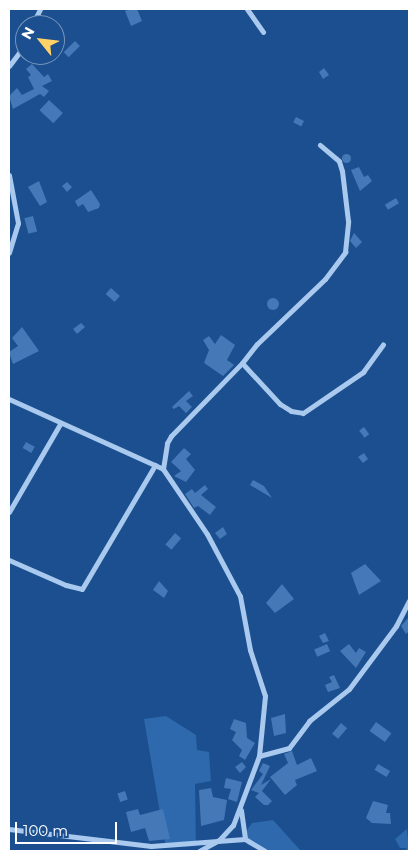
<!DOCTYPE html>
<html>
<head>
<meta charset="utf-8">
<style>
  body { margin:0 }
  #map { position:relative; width:418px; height:860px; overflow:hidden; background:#1b4f8f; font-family:Montserrat,sans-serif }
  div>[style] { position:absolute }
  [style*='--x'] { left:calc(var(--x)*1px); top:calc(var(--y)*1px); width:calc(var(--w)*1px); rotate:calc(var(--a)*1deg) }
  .green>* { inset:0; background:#2e69ad }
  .building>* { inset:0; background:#4478b7; transform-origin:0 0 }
  .round { border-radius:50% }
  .street>* { height:5px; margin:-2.5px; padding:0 2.5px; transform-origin:2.5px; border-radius:2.5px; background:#a9c9ee }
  span { translate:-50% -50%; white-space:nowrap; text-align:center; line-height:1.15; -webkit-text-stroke:4px #1b4f8f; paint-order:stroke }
  .frame { position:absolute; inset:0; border:10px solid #fff; pointer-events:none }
  .north { position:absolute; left:15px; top:15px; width:50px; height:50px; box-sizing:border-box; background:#1b4f8f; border:1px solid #7695bc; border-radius:50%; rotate:299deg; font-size:14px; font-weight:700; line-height:20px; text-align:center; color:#fff }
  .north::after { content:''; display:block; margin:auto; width:18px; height:22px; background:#ffd166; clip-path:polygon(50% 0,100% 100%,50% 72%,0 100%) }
  .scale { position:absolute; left:15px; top:822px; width:102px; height:22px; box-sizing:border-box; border:2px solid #fff; border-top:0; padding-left:6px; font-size:15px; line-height:18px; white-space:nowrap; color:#fff; -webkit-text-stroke:4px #1b4f8f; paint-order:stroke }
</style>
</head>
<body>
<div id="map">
  <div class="green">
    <i style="clip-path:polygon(166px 716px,196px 735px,197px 750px,209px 752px,211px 781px,195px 784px,196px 846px,166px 848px,144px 719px)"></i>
    <i style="clip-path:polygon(273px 820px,301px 851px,261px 851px,247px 844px,245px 833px,252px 823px)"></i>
    <i style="clip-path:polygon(407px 829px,409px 851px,404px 851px,407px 848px,400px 848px,395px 839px)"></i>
  </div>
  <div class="building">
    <i style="clip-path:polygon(130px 9px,137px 9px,142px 21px,131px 26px,125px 11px)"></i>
    <i style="left:75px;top:41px;width:7px;height:16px;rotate:45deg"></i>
    <i style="clip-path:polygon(32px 64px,44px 77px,48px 74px,52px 81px,42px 86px,49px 91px,44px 97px,40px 94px,13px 109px,9px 96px,17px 88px,22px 95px,34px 89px,28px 77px,31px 75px,26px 69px)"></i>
    <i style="clip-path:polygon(324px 68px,329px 75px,323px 79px,319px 72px)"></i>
    <i style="left:49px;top:100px;width:19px;height:14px;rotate:43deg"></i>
    <i style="left:296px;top:117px;width:9px;height:6px;rotate:27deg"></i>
    <i class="round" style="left:341.5px;top:153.5px;width:9px;height:9px"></i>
    <i style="clip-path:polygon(359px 167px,364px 177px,368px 175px,372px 181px,360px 191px,351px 170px)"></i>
    <i style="clip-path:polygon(39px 181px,47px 202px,40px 206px,28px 187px)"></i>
    <i style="clip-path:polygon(67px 182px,72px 187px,67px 192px,62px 186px)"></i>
    <i style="clip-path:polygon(91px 190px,100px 204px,99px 208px,88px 212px,83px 204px,78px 207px,75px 201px)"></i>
    <i style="left:396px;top:198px;width:6px;height:13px;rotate:59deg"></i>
    <i style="left:33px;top:216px;width:16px;height:9px;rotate:75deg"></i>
    <i style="clip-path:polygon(354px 233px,362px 242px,356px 248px,350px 241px)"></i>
    <i style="left:111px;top:288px;width:12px;height:8px;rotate:42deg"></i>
    <i class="round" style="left:267px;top:298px;width:12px;height:12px"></i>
    <i style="clip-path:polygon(81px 323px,85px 327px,77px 334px,73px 329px)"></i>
    <i style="clip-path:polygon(22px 327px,39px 351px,13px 364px,9px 352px,18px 346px,12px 338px)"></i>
    <i style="clip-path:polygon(221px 335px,235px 345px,227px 360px,234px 365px,223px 376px,204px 363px,209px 350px,203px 340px,209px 336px,215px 344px)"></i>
    <i style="clip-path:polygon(189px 391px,193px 396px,186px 401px,192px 407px,186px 413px,179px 406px,174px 409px,172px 407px)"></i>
    <i style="left:364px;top:427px;width:9px;height:6px;rotate:54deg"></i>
    <i style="left:26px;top:442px;width:10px;height:7px;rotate:29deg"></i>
    <i style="clip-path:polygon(184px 448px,191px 454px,186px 459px,195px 470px,186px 482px,174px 476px,181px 471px,171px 462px)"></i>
    <i style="clip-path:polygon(364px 453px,368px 459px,363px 463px,358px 457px)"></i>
    <i style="clip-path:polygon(253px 480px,264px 486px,272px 498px,250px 485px)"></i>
    <i style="clip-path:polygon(205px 485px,208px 489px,201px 495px,216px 507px,210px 515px,198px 506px,194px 508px,185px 494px,192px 489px,195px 493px)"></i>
    <i style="clip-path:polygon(223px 527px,227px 534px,220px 539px,215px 533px)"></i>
    <i style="left:175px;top:533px;width:8px;height:15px;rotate:40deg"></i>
    <i style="clip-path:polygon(365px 564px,381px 581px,359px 595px,351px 573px)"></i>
    <i style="clip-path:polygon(159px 581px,168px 591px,164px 598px,153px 590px)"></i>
    <i style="clip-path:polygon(282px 584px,294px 599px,275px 613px,266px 603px)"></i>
    <i style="clip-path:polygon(409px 617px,409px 631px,406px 634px,401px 626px)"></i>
    <i style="clip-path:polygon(325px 633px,329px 641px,323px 643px,319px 636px)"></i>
    <i style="left:327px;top:644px;width:8px;height:14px;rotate:67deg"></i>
    <i style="clip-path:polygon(349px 644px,356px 653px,359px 648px,366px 652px,356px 668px,340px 651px)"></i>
    <i style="clip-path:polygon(334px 675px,340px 688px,328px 692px,325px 685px,332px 682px,329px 677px)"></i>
    <i style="clip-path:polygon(285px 714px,286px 733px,274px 736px,271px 718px)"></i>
    <i style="clip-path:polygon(234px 719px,246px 723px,247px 738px,255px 743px,245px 760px,239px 756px,242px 750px,232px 740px,236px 732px,230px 729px)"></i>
    <i style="left:376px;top:722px;width:19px;height:11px;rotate:36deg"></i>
    <i style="left:341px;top:723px;width:8px;height:14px;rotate:40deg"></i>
    <i style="clip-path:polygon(292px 751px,297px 765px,311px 758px,317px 771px,295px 780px,297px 785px,285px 795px,270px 777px,288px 763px,284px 754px)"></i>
    <i style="clip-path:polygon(242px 762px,246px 767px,240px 773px,235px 767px)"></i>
    <i style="clip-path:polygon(263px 763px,270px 766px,261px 785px,271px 779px,262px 791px,272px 801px,268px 805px,264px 805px,255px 797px,259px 793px,251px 790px,263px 774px,259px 771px)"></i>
    <i style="left:378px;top:764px;width:14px;height:7px;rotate:30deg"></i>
    <i style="clip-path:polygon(226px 778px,242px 782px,237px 802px,228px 799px,231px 789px,224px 788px)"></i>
    <i style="clip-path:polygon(211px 788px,213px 797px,227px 800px,224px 820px,201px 826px,199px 790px)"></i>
    <i style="left:125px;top:791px;width:9px;height:8px;rotate:72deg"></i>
    <i style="clip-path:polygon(373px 801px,388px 805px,386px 813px,390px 813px,391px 824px,372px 823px,366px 818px)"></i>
    <i style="clip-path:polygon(138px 809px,140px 815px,163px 809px,170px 839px,149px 841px,145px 828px,131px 832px,126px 812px)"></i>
  </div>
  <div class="street">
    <i style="--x:247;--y:9;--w:28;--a:55"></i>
    <i style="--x:32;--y:25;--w:18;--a:-63"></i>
    <i style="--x:9;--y:66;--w:26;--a:-53"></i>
    <i style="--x:9;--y:175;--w:49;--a:79.4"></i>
    <i style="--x:18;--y:223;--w:31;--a:107"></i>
    <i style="--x:242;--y:363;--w:24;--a:-52"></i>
    <i style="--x:257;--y:344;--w:94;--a:-43.7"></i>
    <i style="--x:325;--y:279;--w:34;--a:-53"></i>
    <i style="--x:345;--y:252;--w:31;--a:-84"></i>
    <i style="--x:348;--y:221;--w:50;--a:-96.8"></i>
    <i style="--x:342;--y:171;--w:10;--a:-107"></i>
    <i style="--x:339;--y:161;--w:25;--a:-140"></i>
    <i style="--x:9;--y:399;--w:169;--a:24.4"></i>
    <i style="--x:163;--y:469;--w:78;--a:55.9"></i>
    <i style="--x:207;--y:534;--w:70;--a:62"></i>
    <i style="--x:240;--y:596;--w:55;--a:79.5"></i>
    <i style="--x:250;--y:650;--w:48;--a:71.9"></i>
    <i style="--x:265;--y:696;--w:60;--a:95.7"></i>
    <i style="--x:259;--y:756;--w:74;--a:110.6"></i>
    <i style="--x:233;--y:825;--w:21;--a:133"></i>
    <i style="--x:219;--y:840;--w:23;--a:151"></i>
    <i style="--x:163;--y:469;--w:26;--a:-81"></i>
    <i style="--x:167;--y:443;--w:8;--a:-60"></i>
    <i style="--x:171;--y:436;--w:102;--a:-45.8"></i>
    <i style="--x:242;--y:363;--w:56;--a:47.2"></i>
    <i style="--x:280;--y:404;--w:13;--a:32"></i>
    <i style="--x:291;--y:411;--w:12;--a:9"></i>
    <i style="--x:303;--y:413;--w:73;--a:-34.3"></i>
    <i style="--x:363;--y:372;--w:34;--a:-54"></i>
    <i style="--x:9;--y:512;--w:102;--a:-59.9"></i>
    <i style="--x:9;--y:560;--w:62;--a:23.7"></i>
    <i style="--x:66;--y:585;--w:16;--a:14"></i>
    <i style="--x:82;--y:589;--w:144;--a:-59.5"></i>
    <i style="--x:259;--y:756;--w:31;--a:-15"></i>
    <i style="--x:289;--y:748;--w:34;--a:-53"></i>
    <i style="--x:309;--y:721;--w:51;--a:-38.7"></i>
    <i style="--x:349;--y:689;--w:79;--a:-53.3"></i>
    <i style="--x:396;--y:626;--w:28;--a:-63"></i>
    <i style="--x:241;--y:810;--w:29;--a:82"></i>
    <i style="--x:9;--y:829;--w:143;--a:6.8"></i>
    <i style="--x:151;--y:846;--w:94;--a:-4.3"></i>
    <i style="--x:245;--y:839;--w:23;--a:31"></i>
  </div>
  <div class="frame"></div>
  <div class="north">N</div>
  <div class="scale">100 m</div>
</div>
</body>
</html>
